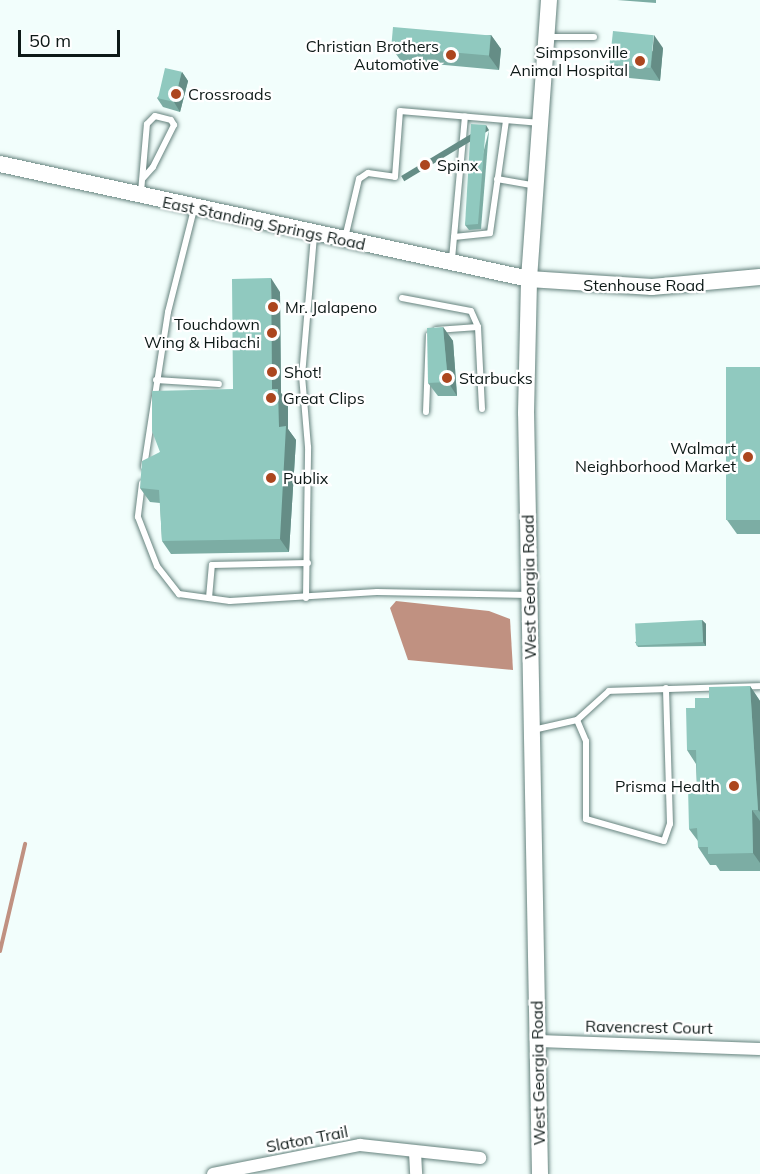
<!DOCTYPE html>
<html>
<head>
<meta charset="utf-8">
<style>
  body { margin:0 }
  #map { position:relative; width:760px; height:1174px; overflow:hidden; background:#f2fefc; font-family:Mulish,sans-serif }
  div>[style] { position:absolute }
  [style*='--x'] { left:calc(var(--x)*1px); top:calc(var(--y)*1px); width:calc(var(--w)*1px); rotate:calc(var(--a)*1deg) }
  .water>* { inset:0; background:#c09181 }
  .stream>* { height:4px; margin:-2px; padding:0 2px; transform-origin:2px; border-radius:2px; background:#c09181 }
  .roads { filter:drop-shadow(0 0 2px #66837e) drop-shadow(0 0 2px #66837e) }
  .lane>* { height:6px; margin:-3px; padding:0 3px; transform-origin:3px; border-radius:3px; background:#fff }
  .street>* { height:12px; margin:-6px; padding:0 6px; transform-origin:6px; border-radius:6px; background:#fff }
  .secondary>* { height:16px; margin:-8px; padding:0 8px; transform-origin:8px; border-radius:8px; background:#fff }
  .wall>* { inset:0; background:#7cada4 }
  .shaded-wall>* { inset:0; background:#658d86; transform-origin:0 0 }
  .building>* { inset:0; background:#90c9bf; transform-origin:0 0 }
  .dots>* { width:16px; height:16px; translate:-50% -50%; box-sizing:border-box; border:3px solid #fff; border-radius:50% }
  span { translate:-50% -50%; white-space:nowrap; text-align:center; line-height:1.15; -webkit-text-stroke:4.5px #fff; paint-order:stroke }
  .poi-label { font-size:16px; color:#0d1917 }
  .right { translate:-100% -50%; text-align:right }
  .left { translate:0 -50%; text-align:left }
  .street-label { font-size:16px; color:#0d1917 }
  .scale { position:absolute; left:18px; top:30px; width:102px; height:27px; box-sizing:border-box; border:3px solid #0d1917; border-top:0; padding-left:8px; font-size:18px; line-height:21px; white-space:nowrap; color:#0d1917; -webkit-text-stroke:4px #fff; paint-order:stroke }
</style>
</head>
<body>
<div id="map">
  <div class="water">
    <i style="clip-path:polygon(396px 601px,489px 611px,510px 619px,513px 670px,408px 660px,390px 608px)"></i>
  </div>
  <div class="stream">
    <i style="--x:0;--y:951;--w:110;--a:-76.8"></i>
  </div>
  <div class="roads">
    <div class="lane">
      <i style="--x:548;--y:37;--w:46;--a:0"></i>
      <i style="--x:497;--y:179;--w:39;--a:10"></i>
      <i style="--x:141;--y:192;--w:68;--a:-85"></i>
      <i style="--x:147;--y:124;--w:11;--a:-45"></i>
      <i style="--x:155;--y:116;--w:16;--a:14"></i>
      <i style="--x:171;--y:120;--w:6;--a:59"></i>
      <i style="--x:174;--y:125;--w:47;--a:116.6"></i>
      <i style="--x:153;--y:167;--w:15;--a:132"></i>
      <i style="--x:454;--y:237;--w:36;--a:-6"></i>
      <i style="--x:490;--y:233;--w:114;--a:-81.9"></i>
      <i style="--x:345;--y:238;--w:61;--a:-76.7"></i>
      <i style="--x:359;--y:179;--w:11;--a:-34"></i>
      <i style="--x:368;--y:173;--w:27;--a:8"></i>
      <i style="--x:395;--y:177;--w:66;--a:-85.7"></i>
      <i style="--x:400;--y:111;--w:141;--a:4.9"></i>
      <i style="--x:452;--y:259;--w:143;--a:-84.8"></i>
      <i style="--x:402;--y:298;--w:70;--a:10.7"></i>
      <i style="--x:471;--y:311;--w:17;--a:66"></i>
      <i style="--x:478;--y:327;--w:82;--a:87.2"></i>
      <i style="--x:436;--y:330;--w:42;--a:-4.1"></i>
      <i style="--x:156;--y:380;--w:63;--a:3.6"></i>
      <i style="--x:426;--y:412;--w:77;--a:-87.8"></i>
      <i style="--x:144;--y:467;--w:157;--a:-81.2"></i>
      <i style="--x:168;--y:312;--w:106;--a:-75.8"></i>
      <i style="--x:142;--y:483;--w:34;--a:97"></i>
      <i style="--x:138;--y:517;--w:53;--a:68.8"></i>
      <i style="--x:157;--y:566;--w:36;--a:52"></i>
      <i style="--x:179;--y:594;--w:51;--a:7.8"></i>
      <i style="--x:230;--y:601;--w:147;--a:-3.5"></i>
      <i style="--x:377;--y:592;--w:152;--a:1.1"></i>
      <i style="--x:209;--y:598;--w:33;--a:-85"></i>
      <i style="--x:212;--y:565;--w:96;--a:-1.2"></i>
      <i style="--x:306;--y:598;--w:151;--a:-89.2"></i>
      <i style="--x:308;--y:447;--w:71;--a:-94.8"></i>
      <i style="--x:302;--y:376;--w:142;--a:-85.1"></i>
      <i style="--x:577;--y:720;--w:23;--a:67"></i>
      <i style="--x:586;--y:741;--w:78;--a:90"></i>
      <i style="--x:586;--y:819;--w:81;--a:15.8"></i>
      <i style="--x:664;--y:841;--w:18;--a:-71"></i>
      <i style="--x:670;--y:824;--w:136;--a:-91.7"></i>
      <i style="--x:533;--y:730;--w:45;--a:-12.8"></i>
      <i style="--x:577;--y:720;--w:43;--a:-42.2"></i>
      <i style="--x:609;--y:691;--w:151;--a:-1.9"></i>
    </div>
    <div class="street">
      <i style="--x:538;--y:1041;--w:222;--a:2.1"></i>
      <i style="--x:415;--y:1152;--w:22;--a:87"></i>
      <i style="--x:213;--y:1174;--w:150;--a:-11.2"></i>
      <i style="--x:360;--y:1145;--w:121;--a:6.2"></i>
    </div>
    <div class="secondary">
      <i style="--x:0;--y:164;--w:541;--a:12.26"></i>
      <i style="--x:529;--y:279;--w:123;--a:3.7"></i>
      <i style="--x:652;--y:287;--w:108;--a:-5.3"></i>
      <i style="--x:540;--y:1174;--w:761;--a:-91.05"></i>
      <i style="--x:526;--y:413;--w:134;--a:-88.7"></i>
      <i style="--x:529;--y:279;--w:280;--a:-85.9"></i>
    </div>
  </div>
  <div class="wall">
    <i style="clip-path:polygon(617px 0,656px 0,656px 3px)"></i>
    <i style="clip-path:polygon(491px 35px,501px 49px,499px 70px,401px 61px,391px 47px)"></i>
    <i style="clip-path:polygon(663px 48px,660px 81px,619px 77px,610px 64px)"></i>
    <i style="clip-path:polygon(182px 72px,188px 81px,180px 112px,163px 107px,157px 98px)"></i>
    <i style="clip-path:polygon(489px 130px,481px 229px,469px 230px,465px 225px)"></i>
    <i style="clip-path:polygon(280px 292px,281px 393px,288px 402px,288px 429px,296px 440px,289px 552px,171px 554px,162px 541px,160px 503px,150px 502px,140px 488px,160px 452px,233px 389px)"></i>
    <i style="clip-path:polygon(443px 327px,453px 341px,457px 396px,438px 396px,428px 383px)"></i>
    <i style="clip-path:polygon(760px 367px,760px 534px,737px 534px,727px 520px)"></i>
    <i style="clip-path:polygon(702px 620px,706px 624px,706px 646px,638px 647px,635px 642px)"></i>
    <i style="clip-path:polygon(750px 686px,760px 701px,760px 871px,720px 871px,716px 865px,710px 865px,698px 847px,698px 841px,689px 829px,697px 787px,696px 764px,687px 750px,695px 708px,709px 698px)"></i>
  </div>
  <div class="shaded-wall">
    <i style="clip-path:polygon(491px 35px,501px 49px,499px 70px,489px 56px)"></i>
    <i style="clip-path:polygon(654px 35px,663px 48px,660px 81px,651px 67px)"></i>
    <i style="clip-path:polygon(182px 72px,188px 81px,180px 112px,174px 102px)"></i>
    <i style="left:486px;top:125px;width:6px;height:99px;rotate:59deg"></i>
    <i style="clip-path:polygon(271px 278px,280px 292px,281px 393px,288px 402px,288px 429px,296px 440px,289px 552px,280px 539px,279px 427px,272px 389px)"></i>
    <i style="clip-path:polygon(443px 327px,453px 341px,457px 396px,448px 382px)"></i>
    <i style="clip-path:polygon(702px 620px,706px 624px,706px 646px,703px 642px)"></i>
    <i style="clip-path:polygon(750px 686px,760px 701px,760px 812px,758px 810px)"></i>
    <i style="clip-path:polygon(752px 810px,760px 821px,760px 863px,753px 853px)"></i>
  </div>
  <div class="building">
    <i style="left:393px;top:27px;width:98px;height:20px;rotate:5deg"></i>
    <i style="left:613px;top:31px;width:41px;height:33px;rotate:6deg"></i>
    <i style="left:165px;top:68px;width:17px;height:31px;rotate:13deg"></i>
    <i style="clip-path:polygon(471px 124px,486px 125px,478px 224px,465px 225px)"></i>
    <i style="clip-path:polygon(271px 278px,272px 389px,278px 389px,279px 427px,286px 426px,280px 539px,162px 541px,159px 490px,140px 488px,142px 461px,160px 452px,152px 431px,152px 391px,233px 389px,232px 279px)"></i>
    <i style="clip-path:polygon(443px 327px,448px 382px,428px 383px,427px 328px)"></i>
    <i style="left:726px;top:367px;width:34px;height:153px"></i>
    <i style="left:702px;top:620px;width:22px;height:67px;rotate:87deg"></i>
    <i style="clip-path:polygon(750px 686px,758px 810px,752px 810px,753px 853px,708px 854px,708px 847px,698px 847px,697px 828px,689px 829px,688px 787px,697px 787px,696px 750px,687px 750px,686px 708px,695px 708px,695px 698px,709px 698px,709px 687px)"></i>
  </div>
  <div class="dots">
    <i style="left:451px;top:55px;background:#ac461e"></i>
    <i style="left:640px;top:61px;background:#ac461e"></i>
    <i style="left:176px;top:94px;background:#ac461e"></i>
    <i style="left:425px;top:165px;background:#ac461e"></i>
    <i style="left:273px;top:307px;background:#ac461e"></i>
    <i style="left:272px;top:333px;background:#ac461e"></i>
    <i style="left:272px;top:372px;background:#ac461e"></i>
    <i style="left:447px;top:378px;background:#ac461e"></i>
    <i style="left:271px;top:398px;background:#ac461e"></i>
    <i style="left:748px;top:457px;background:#ac461e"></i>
    <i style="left:271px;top:478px;background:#ac461e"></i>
    <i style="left:734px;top:786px;background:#ac461e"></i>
  </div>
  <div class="poi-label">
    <span class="right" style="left:439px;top:55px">Christian Brothers<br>Automotive</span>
    <span class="right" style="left:628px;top:61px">Simpsonville<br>Animal Hospital</span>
    <span class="left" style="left:188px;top:94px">Crossroads</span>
    <span class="left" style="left:437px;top:165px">Spinx</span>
    <span class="left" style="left:285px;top:307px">Mr. Jalapeno</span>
    <span class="right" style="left:260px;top:333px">Touchdown<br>Wing &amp; Hibachi</span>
    <span class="left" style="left:284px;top:372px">Shot!</span>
    <span class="left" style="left:459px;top:378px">Starbucks</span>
    <span class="left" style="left:283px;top:398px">Great Clips</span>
    <span class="right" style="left:736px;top:457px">Walmart<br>Neighborhood Market</span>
    <span class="left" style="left:283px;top:478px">Publix</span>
    <span class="right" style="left:720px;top:786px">Prisma Health</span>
  </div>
  <div class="street-label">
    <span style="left:264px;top:223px;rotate:12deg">East Standing Springs Road</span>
    <span style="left:644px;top:285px">Stenhouse Road</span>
    <span style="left:529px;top:587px;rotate:-91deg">West Georgia Road</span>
    <span style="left:649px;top:1027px;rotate:1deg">Ravencrest Court</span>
    <span style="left:538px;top:1073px;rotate:-91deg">West Georgia Road</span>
    <span style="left:307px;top:1139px;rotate:-11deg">Slaton Trail</span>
  </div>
  <div class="scale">50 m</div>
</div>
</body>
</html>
